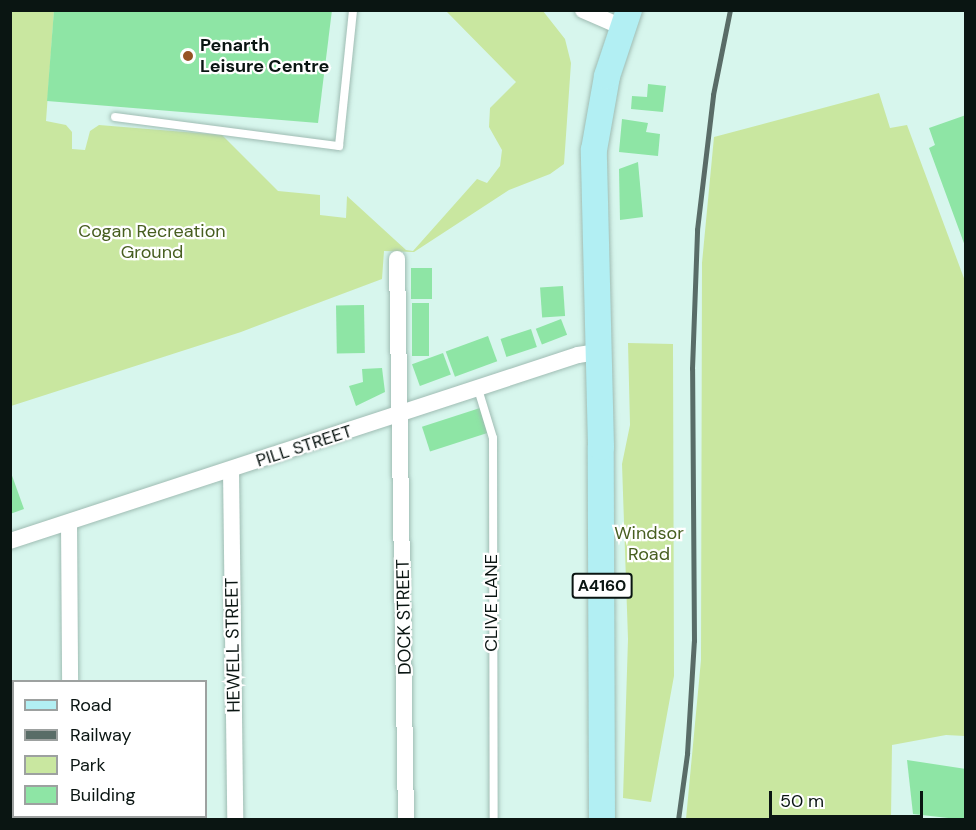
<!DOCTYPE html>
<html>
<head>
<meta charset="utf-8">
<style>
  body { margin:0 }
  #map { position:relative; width:976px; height:830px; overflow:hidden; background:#d7f6ed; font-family:"DM Sans",sans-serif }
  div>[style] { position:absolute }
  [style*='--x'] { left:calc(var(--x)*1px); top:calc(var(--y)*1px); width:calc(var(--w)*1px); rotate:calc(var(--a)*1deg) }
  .green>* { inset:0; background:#c9e7a0 }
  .building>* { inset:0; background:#8ee5a5; transform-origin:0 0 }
  .roads { filter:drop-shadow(0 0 2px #9fbcb3) drop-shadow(0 0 2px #9fbcb3) }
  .lane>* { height:8px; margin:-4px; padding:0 4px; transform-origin:4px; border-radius:4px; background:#fff }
  .street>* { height:16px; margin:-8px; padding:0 8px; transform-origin:8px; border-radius:8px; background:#fff }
  .primary>* { height:26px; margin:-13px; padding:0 13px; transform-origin:13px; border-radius:13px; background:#b2eff3 }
  .rail>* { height:4.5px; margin:-2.25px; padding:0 2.25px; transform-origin:2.25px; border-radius:2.25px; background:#596c67 }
  .dots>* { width:16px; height:16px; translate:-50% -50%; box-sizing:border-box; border:3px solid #fff; border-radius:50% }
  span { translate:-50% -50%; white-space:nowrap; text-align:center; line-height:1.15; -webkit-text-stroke:4.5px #fff; paint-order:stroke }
  .shield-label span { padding:2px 4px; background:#fff; border:2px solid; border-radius:4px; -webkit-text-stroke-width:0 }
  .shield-label { font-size:16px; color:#0a1512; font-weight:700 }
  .poi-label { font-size:18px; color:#0a1512; font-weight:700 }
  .left { translate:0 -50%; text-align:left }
  .park-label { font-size:18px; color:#475e20 }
  .street-label { font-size:18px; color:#0a1512 }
  .frame { position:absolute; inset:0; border:12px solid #0a1512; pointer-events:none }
  .legend { position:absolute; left:12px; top:680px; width:195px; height:138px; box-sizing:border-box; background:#fff; border:2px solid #9da1a0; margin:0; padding:8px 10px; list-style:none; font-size:18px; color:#0a1512 }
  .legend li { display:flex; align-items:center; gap:12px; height:30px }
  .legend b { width:30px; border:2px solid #9da1a0 }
  .scale { position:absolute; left:769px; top:791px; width:154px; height:27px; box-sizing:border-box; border:3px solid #0a1512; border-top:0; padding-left:8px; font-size:18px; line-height:21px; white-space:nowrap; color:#0a1512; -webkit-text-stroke:4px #fff; paint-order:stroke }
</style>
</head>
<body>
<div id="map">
  <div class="green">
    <i style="clip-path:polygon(11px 11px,54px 11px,46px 121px,66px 125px,72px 132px,72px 149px,85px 150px,90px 131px,99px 125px,222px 135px,278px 191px,320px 195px,320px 215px,346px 218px,347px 196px,406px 250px,413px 251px,477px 179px,487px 183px,500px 166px,502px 150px,489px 127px,490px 108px,516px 82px,446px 11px,543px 11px,565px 39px,571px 63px,564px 164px,550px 174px,509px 190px,414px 252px,384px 251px,382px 279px,241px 332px,11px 406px)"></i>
    <i style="clip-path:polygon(879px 93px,890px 128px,907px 125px,965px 281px,965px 736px,946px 735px,892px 745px,891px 819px,686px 819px,701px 660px,702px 263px,714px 137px)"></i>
    <i style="clip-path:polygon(628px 343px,673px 344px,674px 676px,651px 802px,623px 798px,628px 639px,622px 464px,630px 425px)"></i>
  </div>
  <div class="building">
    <i style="clip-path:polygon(54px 10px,332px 10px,318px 123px,47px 101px)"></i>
    <i style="clip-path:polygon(648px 84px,666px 86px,663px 112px,631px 109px,632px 96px,647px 97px)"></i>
    <i style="clip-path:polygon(966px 115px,966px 246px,965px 246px,929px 148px,935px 145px,929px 128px)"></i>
    <i style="clip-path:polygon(622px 119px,648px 123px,646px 132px,660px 134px,658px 156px,619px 152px)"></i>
    <i style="clip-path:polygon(638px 162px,643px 217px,620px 220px,619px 169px)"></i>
    <i style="left:411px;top:268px;width:21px;height:31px"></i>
    <i style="left:563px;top:286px;width:30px;height:23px;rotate:86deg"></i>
    <i style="left:412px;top:303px;width:17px;height:53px"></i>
    <i style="left:364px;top:305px;width:48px;height:28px;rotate:89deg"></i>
    <i style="left:561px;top:319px;width:17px;height:27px;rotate:69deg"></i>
    <i style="left:531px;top:329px;width:19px;height:32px;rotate:72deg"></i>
    <i style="left:488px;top:336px;width:27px;height:45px;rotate:70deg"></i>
    <i style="left:443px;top:353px;width:23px;height:33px;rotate:70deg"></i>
    <i style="clip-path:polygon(382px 368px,385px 392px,356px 406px,349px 386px,363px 382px,362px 369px)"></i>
    <i style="left:480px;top:408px;width:26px;height:61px;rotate:72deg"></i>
    <i style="clip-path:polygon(10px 470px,24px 509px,10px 514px)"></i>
    <i style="clip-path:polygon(907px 760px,966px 769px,966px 820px,913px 814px)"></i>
  </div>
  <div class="roads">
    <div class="lane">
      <i style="--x:115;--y:117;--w:226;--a:7.4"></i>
      <i style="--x:339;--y:146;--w:137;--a:-84.1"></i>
      <i style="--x:478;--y:389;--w:51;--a:73"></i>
      <i style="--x:493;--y:438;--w:382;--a:89.9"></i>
    </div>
    <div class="street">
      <i style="--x:583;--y:10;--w:43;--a:23.6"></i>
      <i style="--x:397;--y:259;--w:561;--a:89.08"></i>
      <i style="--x:231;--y:470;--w:350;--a:89.3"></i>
      <i style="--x:69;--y:523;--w:159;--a:89.6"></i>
      <i style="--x:10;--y:541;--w:598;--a:-18.13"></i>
      <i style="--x:578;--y:355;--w:20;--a:-9"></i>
      <i style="--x:72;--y:816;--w:4;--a:90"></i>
    </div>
    <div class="primary">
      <i style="--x:602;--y:820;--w:373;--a:-90.2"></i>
      <i style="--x:601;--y:447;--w:297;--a:-91.4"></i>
      <i style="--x:594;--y:150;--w:75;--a:-80"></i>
      <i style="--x:607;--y:76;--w:70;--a:-71.6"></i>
    </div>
  </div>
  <div class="rail">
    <i style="--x:678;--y:820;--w:67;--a:-82.2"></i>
    <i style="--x:687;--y:754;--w:113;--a:-86.5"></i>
    <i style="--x:694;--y:641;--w:272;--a:-90.4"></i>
    <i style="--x:692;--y:369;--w:139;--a:-87.9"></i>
    <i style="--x:697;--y:230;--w:136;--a:-83.2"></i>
    <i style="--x:713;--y:95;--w:87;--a:-78.7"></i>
  </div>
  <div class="dots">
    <i style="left:188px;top:56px;background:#965423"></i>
  </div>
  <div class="shield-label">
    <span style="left:602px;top:586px">A4160</span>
  </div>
  <div class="poi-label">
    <span class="left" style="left:200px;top:56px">Penarth<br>Leisure Centre</span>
  </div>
  <div class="park-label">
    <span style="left:152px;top:242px">Cogan Recreation<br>Ground</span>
    <span style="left:649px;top:544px">Windsor<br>Road</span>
  </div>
  <div class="street-label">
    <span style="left:304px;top:446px;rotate:-18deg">PILL STREET</span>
    <span style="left:491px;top:603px;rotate:-90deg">CLIVE LANE</span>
    <span style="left:404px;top:617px;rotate:-91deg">DOCK STREET</span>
    <span style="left:233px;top:645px;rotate:-91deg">HEWELL STREET</span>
  </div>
  <div class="frame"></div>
  <ul class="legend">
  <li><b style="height:8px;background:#b2eff3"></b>Road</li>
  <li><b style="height:8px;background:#596c67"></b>Railway</li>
  <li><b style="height:16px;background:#c9e7a0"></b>Park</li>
  <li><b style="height:16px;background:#8ee5a5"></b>Building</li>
  </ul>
  <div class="scale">50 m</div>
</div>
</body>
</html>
